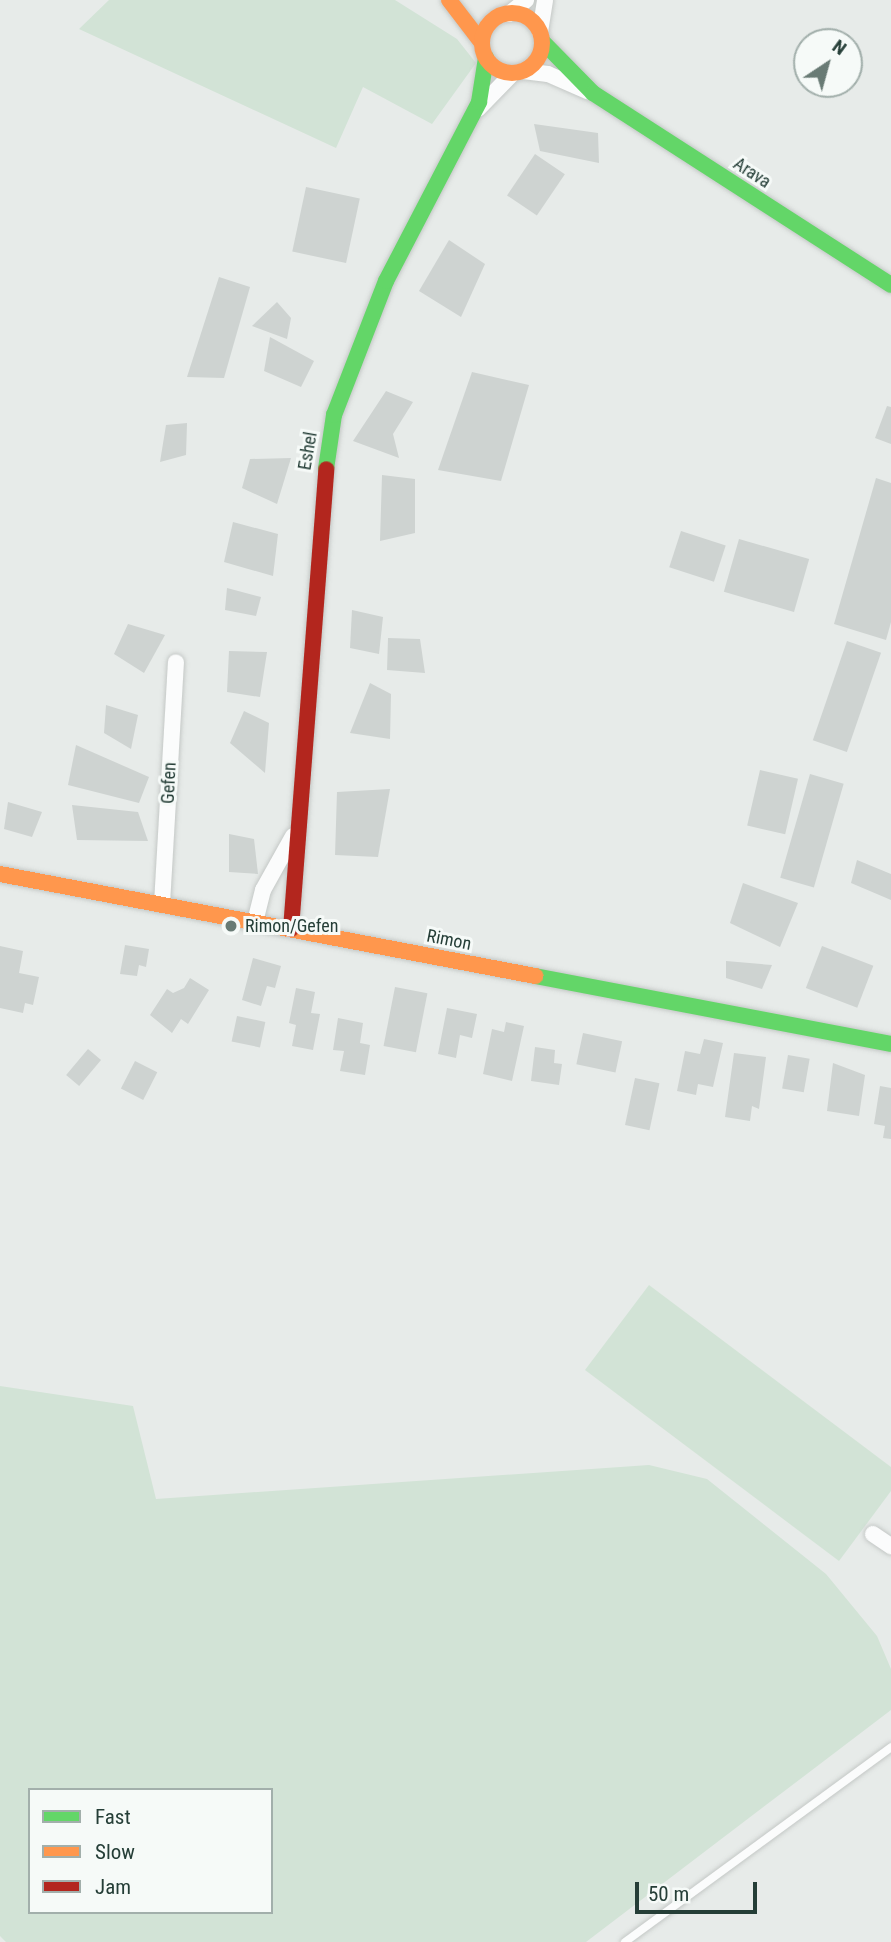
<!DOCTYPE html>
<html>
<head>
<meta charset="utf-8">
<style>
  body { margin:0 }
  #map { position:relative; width:891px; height:1942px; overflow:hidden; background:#e7ebe9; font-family:"Roboto Condensed",sans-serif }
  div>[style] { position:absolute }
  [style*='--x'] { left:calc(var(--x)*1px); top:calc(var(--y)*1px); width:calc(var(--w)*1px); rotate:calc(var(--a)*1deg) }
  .green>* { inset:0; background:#d2e3d6 }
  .building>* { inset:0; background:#ced3d1; transform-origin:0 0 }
  .roads { filter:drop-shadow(0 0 2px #c4c8c6) drop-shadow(0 0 2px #c4c8c6) }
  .lane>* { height:8px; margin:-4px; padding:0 4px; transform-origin:4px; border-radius:4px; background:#fbfcfc }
  .street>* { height:16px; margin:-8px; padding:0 8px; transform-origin:8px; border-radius:8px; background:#fbfcfc }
  .fast>* { height:16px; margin:-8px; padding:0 8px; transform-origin:8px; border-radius:8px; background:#63d668 }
  .slow>* { height:16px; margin:-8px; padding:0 8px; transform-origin:8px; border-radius:8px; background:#ff974d }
  .slow>.ring { margin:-8px; padding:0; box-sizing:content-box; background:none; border:16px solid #ff974d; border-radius:50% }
  .jam>* { height:16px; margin:-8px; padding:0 8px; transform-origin:8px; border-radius:8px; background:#b3261e }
  .dots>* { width:19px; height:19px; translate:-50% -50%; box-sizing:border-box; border:4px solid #f6faf8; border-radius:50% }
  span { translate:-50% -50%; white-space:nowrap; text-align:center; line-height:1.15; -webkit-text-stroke:6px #f6faf8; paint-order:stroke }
  .street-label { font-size:18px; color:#253e37 }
  .poi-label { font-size:18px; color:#253e37 }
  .left { translate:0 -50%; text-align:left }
  .legend { position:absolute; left:28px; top:1788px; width:245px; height:126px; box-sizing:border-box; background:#f6faf8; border:2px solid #a2afab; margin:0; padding:9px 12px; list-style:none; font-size:21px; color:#253e37 }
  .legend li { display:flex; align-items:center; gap:14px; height:35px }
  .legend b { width:35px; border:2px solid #a2afab }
  .north { position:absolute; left:793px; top:28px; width:70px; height:70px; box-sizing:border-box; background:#f6faf8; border:2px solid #a2afab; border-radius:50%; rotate:36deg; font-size:19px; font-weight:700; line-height:28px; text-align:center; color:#253e37 }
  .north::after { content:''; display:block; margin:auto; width:24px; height:32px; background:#697b75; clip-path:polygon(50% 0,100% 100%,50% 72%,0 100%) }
  .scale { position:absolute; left:635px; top:1882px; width:122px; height:32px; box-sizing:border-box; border:4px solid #253e37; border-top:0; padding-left:9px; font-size:21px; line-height:24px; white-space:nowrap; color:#253e37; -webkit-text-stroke:5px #f6faf8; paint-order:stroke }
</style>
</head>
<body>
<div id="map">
  <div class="green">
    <i style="clip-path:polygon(109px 0,395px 0,457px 39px,476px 63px,432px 124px,363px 87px,336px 148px,79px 29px)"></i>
    <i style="clip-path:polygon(649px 1285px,891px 1467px,891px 1491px,839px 1561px,585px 1370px)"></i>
    <i style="clip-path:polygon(evenodd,0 1386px,133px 1406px,156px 1499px,649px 1465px,707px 1479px,826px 1574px,877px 1636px,891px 1669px,891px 1710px,586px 1942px,6px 1942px,0 1936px,0 1386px,30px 1790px,271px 1790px,271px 1912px,30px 1912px,30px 1790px)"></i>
  </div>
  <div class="building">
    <i style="clip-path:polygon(534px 124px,598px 133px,599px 163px,540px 151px)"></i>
    <i style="left:535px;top:154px;width:36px;height:50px;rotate:34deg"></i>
    <i style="left:306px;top:187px;width:55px;height:66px;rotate:12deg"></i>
    <i style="clip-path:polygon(449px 240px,485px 264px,461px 317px,419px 291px)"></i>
    <i style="clip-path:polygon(219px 277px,250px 287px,224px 378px,187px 377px)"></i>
    <i style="clip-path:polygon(277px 302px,291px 318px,287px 339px,252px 326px)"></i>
    <i style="clip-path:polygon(270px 337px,314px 361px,301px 387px,264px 371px)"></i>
    <i style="clip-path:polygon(472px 372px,529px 385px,501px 481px,438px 470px)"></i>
    <i style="clip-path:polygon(386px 391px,413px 402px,393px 434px,399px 458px,353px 441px)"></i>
    <i style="clip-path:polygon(887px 406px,891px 407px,891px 444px,875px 438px)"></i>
    <i style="clip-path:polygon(187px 423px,186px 455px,160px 462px,166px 425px)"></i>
    <i style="clip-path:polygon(291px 458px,277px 504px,242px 488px,250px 459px)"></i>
    <i style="clip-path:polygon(382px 475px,415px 479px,415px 533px,380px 541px)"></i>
    <i style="clip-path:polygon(876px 478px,891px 483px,891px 622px,886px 640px,834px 624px)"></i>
    <i style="clip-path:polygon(233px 522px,278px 534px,273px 576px,224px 562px)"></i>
    <i style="left:681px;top:531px;width:47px;height:38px;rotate:18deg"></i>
    <i style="left:739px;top:539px;width:73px;height:55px;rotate:16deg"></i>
    <i style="clip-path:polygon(227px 588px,261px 597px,256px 616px,225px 610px)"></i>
    <i style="clip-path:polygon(352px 610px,383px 617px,379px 654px,350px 648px)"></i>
    <i style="clip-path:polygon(128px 624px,165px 635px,144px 673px,114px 654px)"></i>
    <i style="clip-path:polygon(388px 638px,420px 639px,425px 673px,387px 670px)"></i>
    <i style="left:847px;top:641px;width:36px;height:105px;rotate:19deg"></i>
    <i style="clip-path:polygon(229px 651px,267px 652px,260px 697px,227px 692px)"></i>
    <i style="clip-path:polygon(370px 683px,391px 694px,390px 739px,350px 733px)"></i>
    <i style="clip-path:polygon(106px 705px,138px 715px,131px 749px,104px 733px)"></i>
    <i style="clip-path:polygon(244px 711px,269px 723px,265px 773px,230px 743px)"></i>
    <i style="clip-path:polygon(76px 745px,149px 777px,139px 803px,68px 785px)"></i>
    <i style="left:760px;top:770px;width:39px;height:57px;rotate:13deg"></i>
    <i style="left:810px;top:774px;width:35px;height:108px;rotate:16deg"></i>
    <i style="clip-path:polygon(390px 789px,378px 857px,335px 855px,337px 792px)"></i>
    <i style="clip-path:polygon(8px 802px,42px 812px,32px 837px,4px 829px)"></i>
    <i style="clip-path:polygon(72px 805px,138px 812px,148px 841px,77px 840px)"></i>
    <i style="clip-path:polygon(229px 834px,254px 839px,258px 874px,229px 872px)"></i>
    <i style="clip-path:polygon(857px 860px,891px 874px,891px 900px,851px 883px)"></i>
    <i style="clip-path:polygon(743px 883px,798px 903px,780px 947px,730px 923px)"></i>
    <i style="clip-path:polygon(125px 945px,149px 949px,146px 967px,139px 965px,137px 976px,120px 974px)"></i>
    <i style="clip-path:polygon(0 946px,23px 951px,19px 973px,39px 977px,33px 1005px,25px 1003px,23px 1013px,0 1008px)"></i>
    <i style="left:822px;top:946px;width:55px;height:45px;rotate:21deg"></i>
    <i style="clip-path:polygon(253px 958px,281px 966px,275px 988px,267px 986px,261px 1006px,242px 1000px)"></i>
    <i style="clip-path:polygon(726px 961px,772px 965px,762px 989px,726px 978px)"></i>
    <i style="clip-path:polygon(190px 978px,209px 990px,188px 1024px,181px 1019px,172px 1033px,150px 1015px,167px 989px,173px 993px,184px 988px)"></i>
    <i style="left:395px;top:987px;width:33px;height:60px;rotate:11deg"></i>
    <i style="clip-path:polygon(296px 988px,315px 992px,311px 1013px,320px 1014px,313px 1050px,292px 1046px,296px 1025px,289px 1023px)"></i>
    <i style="clip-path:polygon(447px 1008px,477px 1014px,472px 1038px,460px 1035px,456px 1058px,438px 1054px)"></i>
    <i style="left:237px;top:1016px;width:29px;height:26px;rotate:12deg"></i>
    <i style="clip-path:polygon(338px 1018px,363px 1023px,360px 1043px,370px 1045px,365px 1075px,340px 1071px,344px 1051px,333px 1050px)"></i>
    <i style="clip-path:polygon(506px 1022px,524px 1026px,512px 1081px,483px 1074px,492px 1029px,504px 1032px)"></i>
    <i style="left:583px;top:1033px;width:40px;height:32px;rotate:12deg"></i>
    <i style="clip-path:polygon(704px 1039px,723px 1043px,713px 1087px,698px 1084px,696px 1095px,677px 1091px,685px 1051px,700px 1054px)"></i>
    <i style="clip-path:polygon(535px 1047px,555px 1050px,554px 1063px,562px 1064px,559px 1085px,531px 1081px)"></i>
    <i style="left:88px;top:1049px;width:17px;height:34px;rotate:40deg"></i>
    <i style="clip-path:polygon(734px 1053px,766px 1057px,759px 1109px,752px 1106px,750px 1121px,725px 1117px)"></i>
    <i style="left:788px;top:1055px;width:22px;height:34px;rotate:10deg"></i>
    <i style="left:135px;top:1061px;width:25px;height:31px;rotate:27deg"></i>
    <i style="clip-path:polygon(833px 1063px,865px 1075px,859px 1116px,827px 1111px)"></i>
    <i style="left:635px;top:1078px;width:25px;height:48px;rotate:12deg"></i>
    <i style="clip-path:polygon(880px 1086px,891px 1088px,891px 1139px,883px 1138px,885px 1126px,874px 1124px)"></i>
  </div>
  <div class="roads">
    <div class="lane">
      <i style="--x:625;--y:1942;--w:330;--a:-36.2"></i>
    </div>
    <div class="street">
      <i style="--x:509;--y:14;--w:22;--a:-39"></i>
      <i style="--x:540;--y:32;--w:32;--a:-81"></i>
      <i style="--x:523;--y:71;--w:25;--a:7"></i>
      <i style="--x:548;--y:74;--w:43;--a:23.6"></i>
      <i style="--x:478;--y:109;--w:50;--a:-45.8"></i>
      <i style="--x:162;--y:904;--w:242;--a:-86.7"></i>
      <i style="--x:255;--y:922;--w:33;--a:-76"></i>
      <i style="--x:263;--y:890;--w:62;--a:-60.9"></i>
      <i style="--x:873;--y:1534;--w:22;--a:34"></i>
    </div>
    <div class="fast">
      <i style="--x:542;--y:41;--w:73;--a:45.6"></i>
      <i style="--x:593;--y:93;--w:354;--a:32.8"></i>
      <i style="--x:326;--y:469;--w:55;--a:-81.6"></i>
      <i style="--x:334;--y:415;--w:144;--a:-68.8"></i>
      <i style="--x:386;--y:281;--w:202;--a:-62.5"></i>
      <i style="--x:479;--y:102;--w:45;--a:-81"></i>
      <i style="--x:535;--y:976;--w:362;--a:10.8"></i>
    </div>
    <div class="slow">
      <i style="--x:449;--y:0;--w:54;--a:52.5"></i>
      <i class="ring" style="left:482px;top:13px;width:44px;height:44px"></i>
      <i style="--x:0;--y:874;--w:545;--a:10.79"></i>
    </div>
    <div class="jam">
      <i style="--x:291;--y:929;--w:461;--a:-85.6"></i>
    </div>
  </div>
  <div class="dots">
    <i style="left:231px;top:926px;background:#697b75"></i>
  </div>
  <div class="street-label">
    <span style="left:752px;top:173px;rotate:33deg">Arava</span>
    <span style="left:308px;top:451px;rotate:-80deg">Eshel</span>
    <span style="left:169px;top:783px;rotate:-87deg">Gefen</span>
    <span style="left:449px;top:940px;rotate:11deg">Rimon</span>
  </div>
  <div class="poi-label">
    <span class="left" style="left:245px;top:926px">Rimon/Gefen</span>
  </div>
  <ul class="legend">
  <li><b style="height:9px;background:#63d668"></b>Fast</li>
  <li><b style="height:9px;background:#ff974d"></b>Slow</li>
  <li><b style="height:9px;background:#b3261e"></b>Jam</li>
  </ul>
  <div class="north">N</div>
  <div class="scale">50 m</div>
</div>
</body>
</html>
